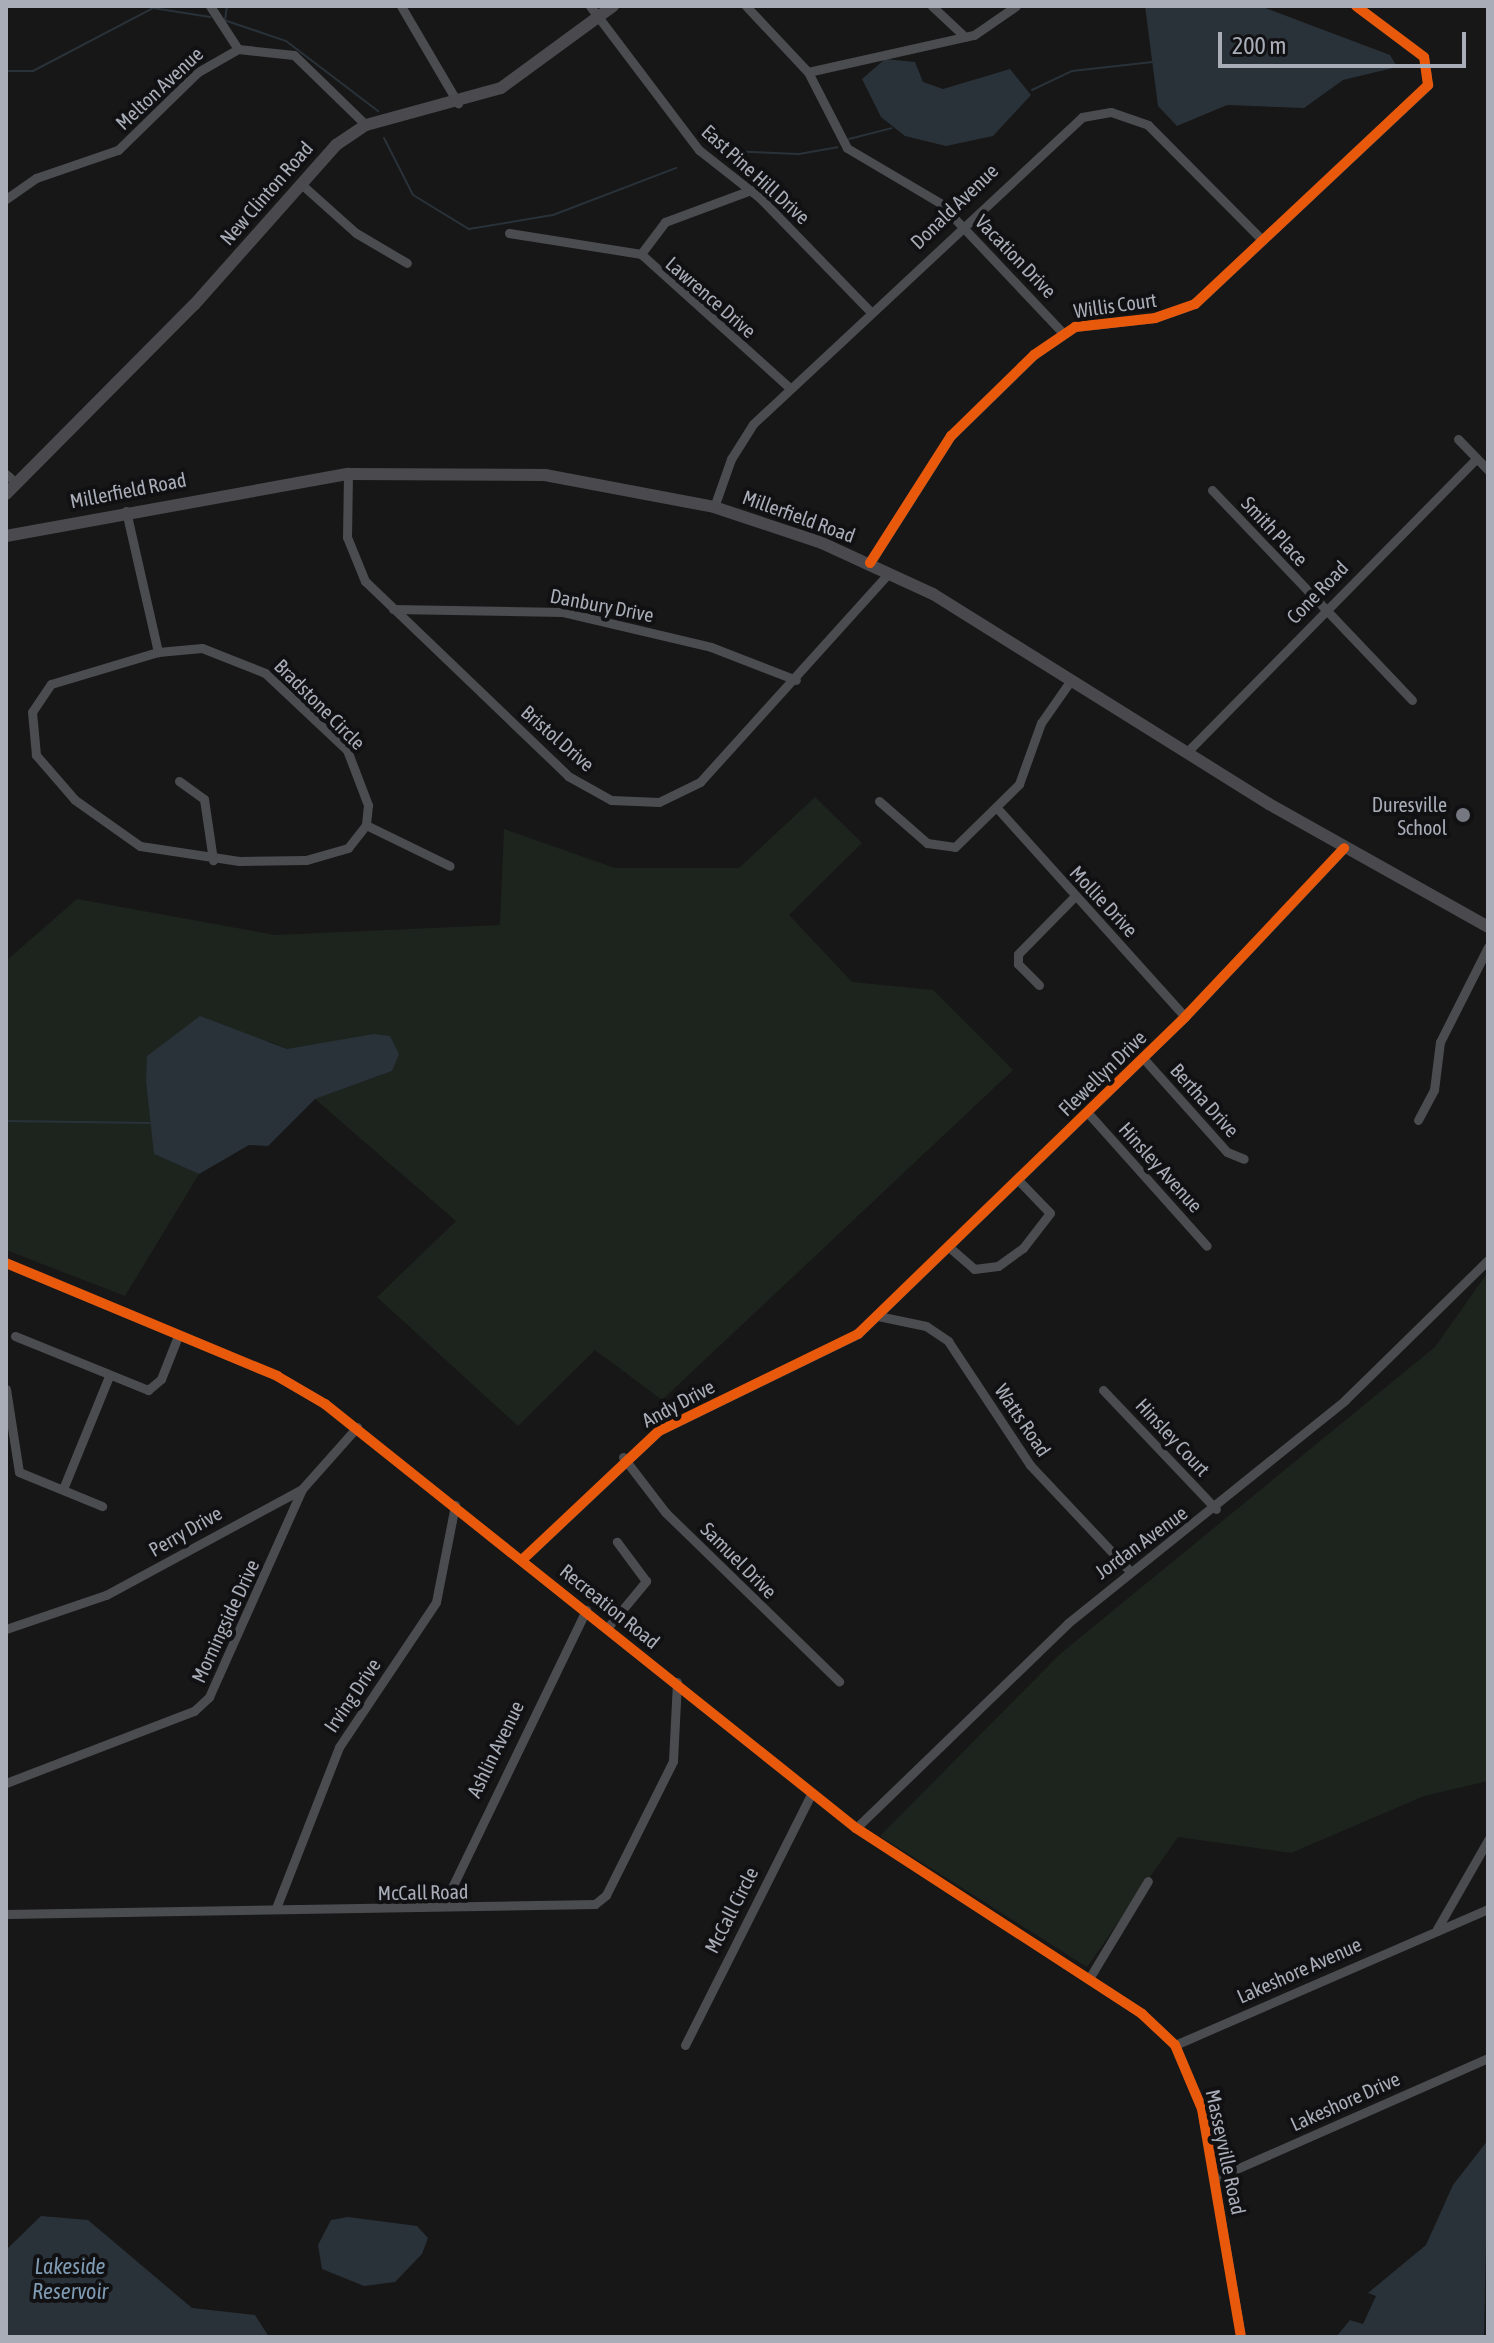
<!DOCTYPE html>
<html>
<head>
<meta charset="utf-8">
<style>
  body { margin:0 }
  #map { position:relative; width:1494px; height:2343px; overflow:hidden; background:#171717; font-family:"Asap Condensed",sans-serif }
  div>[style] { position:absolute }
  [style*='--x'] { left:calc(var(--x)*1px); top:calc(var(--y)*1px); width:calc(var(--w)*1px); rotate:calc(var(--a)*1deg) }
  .green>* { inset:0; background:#1d241e }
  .water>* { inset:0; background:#2a3239 }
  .stream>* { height:2px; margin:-1px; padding:0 1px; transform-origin:1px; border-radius:1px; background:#2a3239 }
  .street>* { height:9px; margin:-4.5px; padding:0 4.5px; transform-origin:4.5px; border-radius:4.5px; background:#4b4c50 }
  .secondary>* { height:12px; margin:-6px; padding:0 6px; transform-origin:6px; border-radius:6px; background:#4a4a4e }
  .cycleway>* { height:10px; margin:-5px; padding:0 5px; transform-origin:5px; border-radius:5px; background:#e8590c }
  .dots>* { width:22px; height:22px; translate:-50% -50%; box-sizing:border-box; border:4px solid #111113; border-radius:50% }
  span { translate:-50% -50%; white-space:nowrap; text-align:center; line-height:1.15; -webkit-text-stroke:8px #111113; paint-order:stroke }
  .street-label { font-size:20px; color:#a8adb8 }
  .poi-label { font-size:20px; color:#a8adb8 }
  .right { translate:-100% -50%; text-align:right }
  .water-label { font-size:22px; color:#7f9bb3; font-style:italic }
  .frame { position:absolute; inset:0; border:8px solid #a8adb8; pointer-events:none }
  .scale { position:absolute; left:1218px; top:32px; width:248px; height:36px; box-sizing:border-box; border:4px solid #a8adb8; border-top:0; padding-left:10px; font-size:24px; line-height:28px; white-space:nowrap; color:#a8adb8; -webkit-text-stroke:6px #111113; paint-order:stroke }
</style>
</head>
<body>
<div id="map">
  <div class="green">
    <i style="clip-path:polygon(815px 797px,862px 843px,789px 915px,852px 982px,933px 990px,1013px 1070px,662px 1400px,595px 1350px,518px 1426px,377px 1297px,456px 1221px,315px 1099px,392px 1071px,390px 1036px,287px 1049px,268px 1041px,154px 1154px,199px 1174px,125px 1296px,6px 1250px,6px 961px,77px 899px,275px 935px,500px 925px,504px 829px,615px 868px,739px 868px)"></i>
    <i style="clip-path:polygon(1488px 1272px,1488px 1781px,1424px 1796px,1291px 1853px,1178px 1837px,1087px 1967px,880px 1836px,1060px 1654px,1435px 1347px)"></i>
  </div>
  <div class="water">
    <i style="clip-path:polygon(1145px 6px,1260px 6px,1390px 55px,1397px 67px,1343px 80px,1304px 108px,1227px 105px,1177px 126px,1158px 106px)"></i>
    <i style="clip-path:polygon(885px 59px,915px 62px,923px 82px,943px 89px,1010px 69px,1031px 95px,993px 136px,946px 146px,905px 136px,881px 117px,862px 79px)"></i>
    <i style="clip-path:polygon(200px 1016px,287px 1049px,374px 1034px,390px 1036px,399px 1054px,392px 1071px,315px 1099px,268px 1146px,249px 1145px,199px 1174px,154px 1154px,146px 1081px,147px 1056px)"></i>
    <i style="clip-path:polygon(1488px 2140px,1484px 2337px,1336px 2337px,1350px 2320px,1363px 2324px,1376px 2296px,1368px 2293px,1426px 2245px,1453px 2185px)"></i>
    <i style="clip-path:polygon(41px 2216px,88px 2220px,192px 2308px,255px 2315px,269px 2337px,6px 2337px,6px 2250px)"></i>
    <i style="clip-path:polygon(348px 2217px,417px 2226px,428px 2238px,422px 2254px,395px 2282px,364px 2286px,322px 2269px,318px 2245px,331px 2220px)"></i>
  </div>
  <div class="stream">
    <i style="--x:224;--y:20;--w:65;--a:18.7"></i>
    <i style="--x:286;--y:41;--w:116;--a:37.3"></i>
    <i style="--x:225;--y:20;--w:14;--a:-82"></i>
    <i style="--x:6;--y:71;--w:27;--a:0"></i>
    <i style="--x:33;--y:71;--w:136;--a:-27.7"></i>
    <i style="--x:153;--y:8;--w:58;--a:9"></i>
    <i style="--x:1032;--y:90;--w:44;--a:-25.4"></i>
    <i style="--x:1072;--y:71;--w:81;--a:-6.4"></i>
    <i style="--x:384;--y:138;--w:64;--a:63"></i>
    <i style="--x:413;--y:195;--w:66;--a:31.3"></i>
    <i style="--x:469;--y:229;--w:85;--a:-9.5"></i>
    <i style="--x:553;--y:215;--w:132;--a:-20.9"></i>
    <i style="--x:849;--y:139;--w:44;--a:-14.3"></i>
    <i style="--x:726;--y:151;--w:73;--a:2.4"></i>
    <i style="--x:799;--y:154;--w:39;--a:-10"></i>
    <i style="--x:6;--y:1121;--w:144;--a:0.8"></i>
  </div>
  <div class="street">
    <i style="--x:210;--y:6;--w:51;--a:56.9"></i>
    <i style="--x:401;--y:6;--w:113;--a:59.6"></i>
    <i style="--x:590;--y:6;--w:181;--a:52.9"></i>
    <i style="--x:699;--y:150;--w:78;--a:38.2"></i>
    <i style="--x:760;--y:198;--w:158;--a:45.8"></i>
    <i style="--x:746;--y:6;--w:91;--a:46.8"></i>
    <i style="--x:808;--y:72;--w:85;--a:62.8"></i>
    <i style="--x:847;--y:148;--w:108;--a:30.6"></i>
    <i style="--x:940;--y:203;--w:178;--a:46.6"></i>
    <i style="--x:932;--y:6;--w:45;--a:43.2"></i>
    <i style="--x:808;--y:72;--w:170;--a:-12.6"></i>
    <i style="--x:974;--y:35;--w:51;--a:-34.6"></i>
    <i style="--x:300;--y:183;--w:75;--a:41.8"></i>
    <i style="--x:356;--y:233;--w:59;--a:30.5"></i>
    <i style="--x:751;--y:190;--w:92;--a:159.6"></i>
    <i style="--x:665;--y:222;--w:40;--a:127"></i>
    <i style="--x:641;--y:254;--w:200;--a:42"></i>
    <i style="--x:6;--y:199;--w:37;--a:-35"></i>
    <i style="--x:36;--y:178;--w:87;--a:-18.9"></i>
    <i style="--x:118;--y:150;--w:112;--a:-44.3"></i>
    <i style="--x:198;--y:72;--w:46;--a:-29.9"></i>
    <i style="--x:238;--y:49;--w:56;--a:6.1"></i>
    <i style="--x:294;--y:55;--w:100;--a:44.2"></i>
    <i style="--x:509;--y:233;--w:134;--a:9"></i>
    <i style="--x:1458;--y:439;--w:43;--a:45.9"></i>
    <i style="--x:6;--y:474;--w:13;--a:42"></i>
    <i style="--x:348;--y:474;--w:63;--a:90.9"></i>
    <i style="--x:347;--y:537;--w:48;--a:67.8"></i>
    <i style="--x:365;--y:581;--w:281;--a:43.8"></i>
    <i style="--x:568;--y:776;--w:49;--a:29.2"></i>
    <i style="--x:611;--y:800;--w:48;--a:2.4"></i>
    <i style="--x:659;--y:802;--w:46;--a:-26"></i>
    <i style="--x:700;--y:782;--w:282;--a:-47.9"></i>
    <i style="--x:1212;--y:490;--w:290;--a:46.4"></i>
    <i style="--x:714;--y:507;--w:51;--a:-70.5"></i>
    <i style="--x:731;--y:459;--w:41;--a:-57.8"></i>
    <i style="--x:753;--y:424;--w:450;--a:-43"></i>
    <i style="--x:1082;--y:117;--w:29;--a:-10"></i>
    <i style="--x:1111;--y:112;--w:39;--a:19"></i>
    <i style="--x:1148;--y:125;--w:163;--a:45.2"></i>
    <i style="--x:126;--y:511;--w:145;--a:77.2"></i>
    <i style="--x:870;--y:563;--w:151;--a:-57.5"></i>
    <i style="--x:951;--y:436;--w:116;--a:-44.3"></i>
    <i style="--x:1034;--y:355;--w:50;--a:-34.3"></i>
    <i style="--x:1075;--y:327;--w:81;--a:-6.4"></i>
    <i style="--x:1155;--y:318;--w:42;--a:-19.3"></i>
    <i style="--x:1195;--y:304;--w:320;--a:-43.2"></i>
    <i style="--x:1428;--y:85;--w:28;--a:-98"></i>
    <i style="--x:1424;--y:57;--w:85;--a:-143.1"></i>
    <i style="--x:393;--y:609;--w:170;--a:1"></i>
    <i style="--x:563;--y:612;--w:152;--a:13.3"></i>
    <i style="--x:711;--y:647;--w:91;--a:21.2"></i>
    <i style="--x:202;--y:648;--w:68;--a:21.6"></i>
    <i style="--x:265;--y:673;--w:112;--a:43.2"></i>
    <i style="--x:347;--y:750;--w:59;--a:69.1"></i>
    <i style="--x:368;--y:805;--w:20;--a:96"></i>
    <i style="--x:366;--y:825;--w:29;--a:128"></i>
    <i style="--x:348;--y:848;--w:44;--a:164.1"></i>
    <i style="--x:306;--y:860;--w:67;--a:179.1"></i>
    <i style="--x:239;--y:861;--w:100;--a:-171.4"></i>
    <i style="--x:140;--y:846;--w:80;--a:-144.7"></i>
    <i style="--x:75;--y:800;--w:60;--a:-130.9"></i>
    <i style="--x:36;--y:755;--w:43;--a:-95.3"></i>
    <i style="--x:32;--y:712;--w:34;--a:-56"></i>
    <i style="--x:51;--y:684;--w:112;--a:-16.7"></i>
    <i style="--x:158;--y:652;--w:44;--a:-5.2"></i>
    <i style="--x:1186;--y:753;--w:412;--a:-45.4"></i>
    <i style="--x:179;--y:781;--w:31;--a:36"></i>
    <i style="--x:204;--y:799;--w:62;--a:81.6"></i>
    <i style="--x:879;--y:801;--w:64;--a:41.2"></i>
    <i style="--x:927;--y:843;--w:28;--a:8"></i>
    <i style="--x:955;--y:847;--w:90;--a:-44.5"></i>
    <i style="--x:1019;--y:784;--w:65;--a:-70.2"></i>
    <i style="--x:1041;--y:723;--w:52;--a:-55.1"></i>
    <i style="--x:997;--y:808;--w:281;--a:48"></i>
    <i style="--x:366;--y:825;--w:93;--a:26"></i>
    <i style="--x:1039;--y:985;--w:30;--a:-135"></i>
    <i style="--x:1018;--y:964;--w:10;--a:-90"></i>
    <i style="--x:1018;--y:954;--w:81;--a:-45.5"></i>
    <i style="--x:1143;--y:1058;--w:126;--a:48.2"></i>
    <i style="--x:1227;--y:1152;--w:18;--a:22"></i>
    <i style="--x:1088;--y:1113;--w:178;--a:48.2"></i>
    <i style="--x:1418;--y:1120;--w:34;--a:-62"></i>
    <i style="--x:1434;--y:1090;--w:48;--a:-82.9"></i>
    <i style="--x:1440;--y:1042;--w:106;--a:-63.2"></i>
    <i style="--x:949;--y:1247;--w:33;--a:41"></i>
    <i style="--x:974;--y:1269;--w:24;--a:-7"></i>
    <i style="--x:998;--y:1266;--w:31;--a:-36"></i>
    <i style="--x:1023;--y:1248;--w:44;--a:-52.4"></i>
    <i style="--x:1050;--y:1213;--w:46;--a:-134.1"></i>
    <i style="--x:6;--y:1263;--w:294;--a:22.6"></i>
    <i style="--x:277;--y:1376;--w:56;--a:30.3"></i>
    <i style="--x:325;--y:1404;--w:680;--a:38.61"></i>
    <i style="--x:856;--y:1828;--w:341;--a:33"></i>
    <i style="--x:1142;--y:2014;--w:45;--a:43.2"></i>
    <i style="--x:1175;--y:2045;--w:69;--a:67.1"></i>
    <i style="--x:1202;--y:2109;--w:231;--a:80.3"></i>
    <i style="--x:878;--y:1316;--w:49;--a:11.8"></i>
    <i style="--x:926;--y:1326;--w:27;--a:34"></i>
    <i style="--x:948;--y:1341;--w:149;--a:56.5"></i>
    <i style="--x:1030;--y:1465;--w:143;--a:46.7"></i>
    <i style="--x:15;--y:1336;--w:144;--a:22.1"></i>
    <i style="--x:148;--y:1390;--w:17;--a:-40"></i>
    <i style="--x:161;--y:1379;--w:46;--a:-68.4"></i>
    <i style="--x:6;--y:1389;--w:84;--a:81.1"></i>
    <i style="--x:19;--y:1472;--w:90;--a:22.3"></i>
    <i style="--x:1103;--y:1390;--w:164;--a:46.5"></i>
    <i style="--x:623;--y:1457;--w:69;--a:52.6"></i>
    <i style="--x:665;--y:1512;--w:243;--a:44.2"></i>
    <i style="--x:63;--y:1489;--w:122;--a:-67.8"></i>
    <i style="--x:523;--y:1559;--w:187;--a:-43.3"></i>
    <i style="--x:659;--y:1431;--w:221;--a:-26"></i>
    <i style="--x:858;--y:1334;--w:455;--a:-44.1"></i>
    <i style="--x:1185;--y:1017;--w:232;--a:-46.7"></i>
    <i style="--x:608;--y:1627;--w:60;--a:-50.4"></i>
    <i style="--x:646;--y:1581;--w:49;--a:-126.6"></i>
    <i style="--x:6;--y:1629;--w:106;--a:-18.8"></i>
    <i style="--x:106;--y:1595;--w:223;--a:-28.4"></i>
    <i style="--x:302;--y:1489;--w:83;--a:-48.4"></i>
    <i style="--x:6;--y:1783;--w:201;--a:-21"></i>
    <i style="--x:194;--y:1711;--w:21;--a:-43"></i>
    <i style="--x:209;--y:1697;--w:228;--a:-65.9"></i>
    <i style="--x:856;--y:1828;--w:295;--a:-44"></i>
    <i style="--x:1068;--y:1623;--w:356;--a:-38.8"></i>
    <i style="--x:1345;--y:1400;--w:200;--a:-44.4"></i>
    <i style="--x:443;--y:1906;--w:329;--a:-64.2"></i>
    <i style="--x:276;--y:1908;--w:173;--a:-68.6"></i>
    <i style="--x:339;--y:1747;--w:174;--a:-56.2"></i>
    <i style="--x:436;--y:1602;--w:99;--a:-78.9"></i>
    <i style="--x:6;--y:1914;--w:589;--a:-0.97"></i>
    <i style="--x:595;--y:1904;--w:14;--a:-39"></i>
    <i style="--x:606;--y:1895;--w:150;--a:-63.4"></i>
    <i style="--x:673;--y:1761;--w:79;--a:-87.1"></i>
    <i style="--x:1437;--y:1929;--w:103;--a:-60.2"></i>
    <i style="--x:1090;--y:1977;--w:112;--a:-58.9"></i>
    <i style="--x:685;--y:2045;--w:282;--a:-63.3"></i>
    <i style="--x:1175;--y:2045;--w:341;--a:-23.5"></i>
    <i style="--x:1216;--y:2178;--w:297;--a:-23.8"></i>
  </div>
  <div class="secondary">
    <i style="--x:6;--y:494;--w:267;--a:-45.2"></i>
    <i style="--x:194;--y:305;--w:214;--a:-48.4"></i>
    <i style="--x:336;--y:145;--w:36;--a:-34"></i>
    <i style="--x:366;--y:125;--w:140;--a:-15.3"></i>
    <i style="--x:501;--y:88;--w:139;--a:-36.2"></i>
    <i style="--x:6;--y:536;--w:348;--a:-10.3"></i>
    <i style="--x:348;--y:474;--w:197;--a:0.3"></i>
    <i style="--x:545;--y:475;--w:172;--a:10.7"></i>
    <i style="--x:714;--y:507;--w:114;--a:18.4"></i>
    <i style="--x:822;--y:543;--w:122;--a:24.7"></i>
    <i style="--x:933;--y:594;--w:396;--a:32"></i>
    <i style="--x:1269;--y:804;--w:251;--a:29.3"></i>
  </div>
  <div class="cycleway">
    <i style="--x:870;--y:563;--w:151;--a:-57.5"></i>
    <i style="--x:951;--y:436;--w:116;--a:-44.3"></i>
    <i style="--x:1034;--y:355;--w:50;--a:-34.3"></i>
    <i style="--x:1075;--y:327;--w:81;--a:-6.4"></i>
    <i style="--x:1155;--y:318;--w:42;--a:-19.3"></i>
    <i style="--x:1195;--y:304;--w:320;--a:-43.2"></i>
    <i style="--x:1428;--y:85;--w:28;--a:-98"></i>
    <i style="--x:1424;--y:57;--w:85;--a:-143.1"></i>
    <i style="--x:6;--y:1263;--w:294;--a:22.6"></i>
    <i style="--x:277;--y:1376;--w:56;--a:30.3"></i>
    <i style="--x:325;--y:1404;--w:680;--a:38.61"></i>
    <i style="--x:856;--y:1828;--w:341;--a:33"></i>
    <i style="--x:1142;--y:2014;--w:45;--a:43.2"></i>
    <i style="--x:1175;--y:2045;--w:69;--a:67.1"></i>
    <i style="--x:1202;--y:2109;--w:231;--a:80.3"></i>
    <i style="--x:523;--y:1559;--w:187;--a:-43.3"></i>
    <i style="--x:659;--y:1431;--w:221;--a:-26"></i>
    <i style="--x:858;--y:1334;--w:455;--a:-44.1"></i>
    <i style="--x:1185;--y:1017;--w:232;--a:-46.7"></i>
  </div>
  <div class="dots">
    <i style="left:1463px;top:815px;background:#757880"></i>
  </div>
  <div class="street-label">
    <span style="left:159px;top:88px;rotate:-43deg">Melton Avenue</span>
    <span style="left:756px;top:174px;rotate:42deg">East Pine Hill Drive</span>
    <span style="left:266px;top:193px;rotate:-49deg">New Clinton Road</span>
    <span style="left:954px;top:206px;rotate:-44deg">Donald Avenue</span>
    <span style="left:1016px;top:256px;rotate:46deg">Vacation Drive</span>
    <span style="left:711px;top:297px;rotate:41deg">Lawrence Drive</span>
    <span style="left:1115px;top:305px;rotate:-8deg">Willis Court</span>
    <span style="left:128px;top:490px;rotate:-11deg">Millerfield Road</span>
    <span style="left:799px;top:516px;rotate:20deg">Millerfield Road</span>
    <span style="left:1275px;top:531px;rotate:47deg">Smith Place</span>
    <span style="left:1317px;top:592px;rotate:-46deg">Cone Road</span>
    <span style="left:602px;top:605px;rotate:11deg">Danbury Drive</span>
    <span style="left:320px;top:704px;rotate:45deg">Bradstone Circle</span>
    <span style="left:558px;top:738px;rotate:41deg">Bristol Drive</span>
    <span style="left:1104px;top:901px;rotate:47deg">Mollie Drive</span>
    <span style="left:1102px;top:1073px;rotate:-44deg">Flewellyn Drive</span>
    <span style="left:1205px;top:1100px;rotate:48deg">Bertha Drive</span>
    <span style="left:1161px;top:1167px;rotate:48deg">Hinsley Avenue</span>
    <span style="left:678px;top:1403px;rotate:-28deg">Andy Drive</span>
    <span style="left:1023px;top:1420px;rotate:56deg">Watts Road</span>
    <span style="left:1173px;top:1437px;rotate:47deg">Hinsley Court</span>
    <span style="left:185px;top:1531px;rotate:-30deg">Perry Drive</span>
    <span style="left:1141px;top:1542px;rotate:-36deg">Jordan Avenue</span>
    <span style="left:739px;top:1560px;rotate:45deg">Samuel Drive</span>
    <span style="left:610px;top:1606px;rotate:39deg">Recreation Road</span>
    <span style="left:225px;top:1621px;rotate:-65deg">Morningside Drive</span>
    <span style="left:352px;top:1695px;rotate:-56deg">Irving Drive</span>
    <span style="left:495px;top:1749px;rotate:-64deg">Ashlin Avenue</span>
    <span style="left:423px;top:1892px;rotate:-1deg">McCall Road</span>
    <span style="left:731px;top:1910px;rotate:-63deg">McCall Circle</span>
    <span style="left:1299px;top:1970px;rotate:-24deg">Lakeshore Avenue</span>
    <span style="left:1345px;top:2101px;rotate:-24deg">Lakeshore Drive</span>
    <span style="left:1226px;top:2152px;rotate:78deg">Masseyville Road</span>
  </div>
  <div class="poi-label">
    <span class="right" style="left:1447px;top:816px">Duresville<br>School</span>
  </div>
  <div class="water-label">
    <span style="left:70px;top:2279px">Lakeside<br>Reservoir</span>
  </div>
  <div class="frame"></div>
  <div class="scale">200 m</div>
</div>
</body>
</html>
